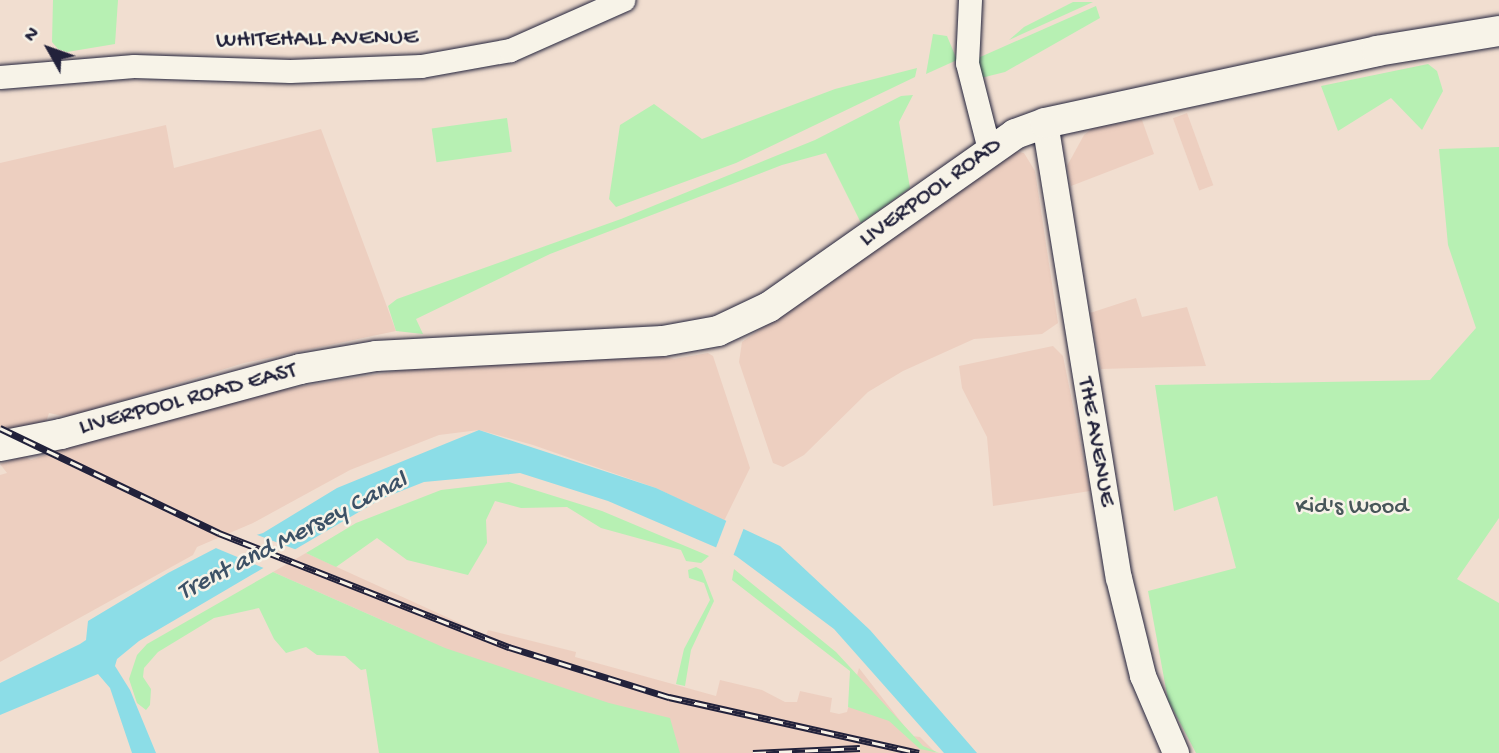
<!DOCTYPE html>
<html>
<head>
<meta charset="utf-8">
<style>
  body { margin:0 }
  #map { position:relative; width:1499px; height:753px; overflow:hidden; background:#f1ded0; font-family:"Gochi Hand",sans-serif }
  div>[style] { position:absolute }
  [style*='--x'] { left:calc(var(--x)*1px); top:calc(var(--y)*1px); width:calc(var(--w)*1px); rotate:calc(var(--a)*1deg) }
  .built>* { inset:0; background:#edcfc0; transform-origin:0 0 }
  .green>* { inset:0; background:#b7f0b3; transform-origin:0 0 }
  .water>* { inset:0; background:#8cdde7 }
  .pier>* { inset:0; background:#f1ded0; transform-origin:0 0 }
  .roads { filter:drop-shadow(0 0 2px #22223b) drop-shadow(0 0 2px #22223b) }
  .tertiary>* { height:23px; margin:-11.5px; padding:0 11.5px; transform-origin:11.5px; border-radius:11.5px; background:#f7f3e8 }
  .secondary>* { height:26px; margin:-13px; padding:0 13px; transform-origin:13px; border-radius:13px; background:#f7f3e8 }
  .primary>* { height:30px; margin:-15px; padding:0 15px; transform-origin:15px; border-radius:15px; background:#f7f3e8 }
  .rail>* { height:7px; margin-top:-3.5px; transform-origin:0; background:repeating-linear-gradient(90deg,#f7f3e8 0 13px,#22223b 0 26px); box-sizing:border-box; border-block:2px solid #22223b }
  span { translate:-50% -50%; white-space:nowrap; text-align:center; line-height:1.15; -webkit-text-stroke:5px #f7f3e8; paint-order:stroke }
  .street-label { font-size:24px; color:#22223b }
  .park-label { font-size:24px; color:#475659 }
  .water-label { font-size:26px; color:#3c5166; font-style:italic }
  .north { position:absolute; left:14px; top:14px; width:70px; height:70px; -webkit-text-stroke:5px #f7f3e8; paint-order:stroke; rotate:310deg; font-size:19px; font-weight:700; line-height:28px; text-align:center; color:#22223b }
  .north::after { content:''; display:block; margin:auto; width:24px; height:32px; background:#22223b; clip-path:polygon(50% 0,100% 100%,50% 72%,0 100%) }
</style>
</head>
<body>
<div id="map">
  <div class="built">
    <i style="left:1187px;top:113px;width:77px;height:15px;rotate:70deg"></i>
    <i style="clip-path:polygon(1142px 120px,1154px 154px,1071px 186px,1067px 166px,1084px 135px,1094px 127px)"></i>
    <i style="clip-path:polygon(166px 125px,174px 168px,321px 129px,396px 331px,244px 363px,68px 417px,49px 413px,45px 425px,0 436px,0 163px)"></i>
    <i style="clip-path:polygon(1014px 151px,1024px 153px,1035px 171px,1058px 323px,1042px 334px,974px 339px,903px 371px,868px 392px,804px 455px,783px 467px,773px 463px,739px 362px,742px 342px)"></i>
    <i style="clip-path:polygon(1136px 298px,1142px 317px,1187px 307px,1206px 366px,1101px 369px,1090px 313px)"></i>
    <i style="clip-path:polygon(1053px 346px,1063px 356px,1090px 491px,993px 506px,987px 437px,962px 388px,959px 366px)"></i>
    <i style="clip-path:polygon(708px 353px,713px 356px,750px 468px,724px 521px,656px 488px,533px 445px,479px 430px,439px 435px,350px 470px,253px 523px,197px 547px,193px 555px,0 662px,0 475px,7px 473px,0 464px,24px 456px,31px 460px,89px 439px,272px 391px,429px 366px,654px 354px,674px 359px)"></i>
    <i style="clip-path:polygon(306px 553px,486px 635px,488px 630px,576px 652px,575px 657px,716px 696px,720px 680px,762px 690px,785px 702px,797px 702px,800px 691px,832px 698px,830px 712px,839px 714px,847px 712px,859px 668px,912px 736px,920px 737px,936px 753px,615px 753px,402px 629px,273px 572px)"></i>
  </div>
  <div class="green">
    <i style="clip-path:polygon(53px 0,118px 0,115px 44px,67px 52px,58px 49px,52px 42px)"></i>
    <i style="clip-path:polygon(1073px 2px,1093px 2px,1009px 40px,1024px 27px)"></i>
    <i style="clip-path:polygon(1096px 6px,1100px 18px,1005px 72px,981px 78px,978px 58px)"></i>
    <i style="clip-path:polygon(933px 34px,947px 36px,957px 60px,926px 74px)"></i>
    <i style="clip-path:polygon(1428px 64px,1437px 71px,1443px 91px,1422px 130px,1391px 98px,1338px 131px,1321px 86px)"></i>
    <i style="clip-path:polygon(917px 68px,915px 77px,736px 163px,616px 207px,609px 199px,620px 125px,654px 104px,702px 139px,835px 89px)"></i>
    <i style="clip-path:polygon(913px 95px,899px 122px,910px 188px,861px 223px,826px 153px,782px 165px,550px 254px,416px 319px,423px 334px,396px 331px,388px 306px,397px 299px,621px 219px,815px 140px,901px 96px)"></i>
    <i style="left:507px;top:118px;width:34px;height:76px;rotate:82deg"></i>
    <i style="clip-path:polygon(1499px 147px,1499px 518px,1457px 579px,1499px 603px,1499px 753px,1196px 753px,1168px 700px,1148px 591px,1236px 568px,1217px 496px,1174px 511px,1155px 385px,1430px 380px,1476px 328px,1448px 245px,1439px 149px)"></i>
    <i style="clip-path:polygon(509px 482px,602px 511px,709px 556px,701px 563px,686px 561px,681px 550px,601px 528px,567px 507px,521px 508px,495px 501px,486px 520px,487px 543px,468px 575px,407px 560px,377px 538px,336px 567px,306px 553px,356px 523px,441px 490px)"></i>
    <i style="clip-path:polygon(696px 567px,702px 570px,714px 601px,691px 650px,685px 686px,676px 684px,684px 649px,710px 600px,704px 583px,689px 578px,688px 570px)"></i>
    <i style="clip-path:polygon(734px 569px,836px 652px,923px 746px,939px 753px,920px 749px,889px 721px,848px 707px,850px 671px,732px 580px)"></i>
    <i style="clip-path:polygon(273px 572px,445px 648px,609px 703px,670px 718px,680px 753px,379px 753px,366px 669px,361px 670px,345px 656px,317px 655px,306px 647px,286px 653px,274px 639px,259px 608px,214px 618px,158px 652px,144px 668px,143px 677px,151px 689px,150px 705px,146px 710px,137px 703px,129px 679px,137px 655px,147px 644px)"></i>
  </div>
  <div class="water">
    <i style="clip-path:polygon(479px 430px,656px 488px,780px 546px,870px 630px,977px 753px,944px 753px,834px 629px,736px 556px,608px 501px,520px 473px,424px 482px,381px 499px,139px 641px,117px 659px,115px 666px,130px 690px,156px 753px,132px 753px,110px 688px,98px 674px,0 715px,0 683px,80px 644px,86px 640px,88px 621px,168px 573px,218px 547px,263px 533px,337px 488px)"></i>
  </div>
  <div class="pier">
    <i style="left:727px;top:519px;width:19px;height:34px;rotate:21deg"></i>
    <i style="clip-path:polygon(252px 533px,297px 550px,266px 569px,211px 546px)"></i>
  </div>
  <div class="roads">
    <div class="tertiary">
      <i style="--x:970;--y:0;--w:63;--a:92.7"></i>
      <i style="--x:967;--y:63;--w:89;--a:75.7"></i>
      <i style="--x:0;--y:77;--w:134;--a:-4.7"></i>
      <i style="--x:134;--y:66;--w:156;--a:1.8"></i>
      <i style="--x:290;--y:71;--w:131;--a:-2.2"></i>
      <i style="--x:421;--y:66;--w:90;--a:-10.2"></i>
      <i style="--x:510;--y:50;--w:124;--a:-23.9"></i>
    </div>
    <div class="secondary">
      <i style="--x:1045;--y:123;--w:461;--a:80.8"></i>
      <i style="--x:1119;--y:578;--w:101;--a:76.2"></i>
      <i style="--x:1143;--y:676;--w:84;--a:66.8"></i>
    </div>
    <div class="primary">
      <i style="--x:0;--y:446;--w:62;--a:-11.1"></i>
      <i style="--x:61;--y:434;--w:248;--a:-15.2"></i>
      <i style="--x:300;--y:369;--w:77;--a:-9.7"></i>
      <i style="--x:376;--y:356;--w:287;--a:-3"></i>
      <i style="--x:663;--y:341;--w:56;--a:-10.3"></i>
      <i style="--x:718;--y:331;--w:56;--a:-25.2"></i>
      <i style="--x:769;--y:307;--w:301;--a:-35.1"></i>
      <i style="--x:1015;--y:134;--w:32;--a:-20"></i>
      <i style="--x:1045;--y:123;--w:340;--a:-12.2"></i>
      <i style="--x:1377;--y:51;--w:124;--a:-9.3"></i>
    </div>
  </div>
  <div class="rail">
    <i style="--x:0;--y:428;--w:243;--a:25.6"></i>
    <i style="--x:219;--y:533;--w:312;--a:21.5"></i>
    <i style="--x:509;--y:647;--w:168;--a:17.4"></i>
    <i style="--x:669;--y:697;--w:256;--a:12.6"></i>
    <i style="--x:753;--y:753;--w:107;--a:-2.7"></i>
  </div>
  <div class="street-label">
    <span style="left:317px;top:40px;rotate:-1deg">WHITEHALL AVENUE</span>
    <span style="left:931px;top:193px;rotate:-36deg">LIVERPOOL ROAD</span>
    <span style="left:188px;top:400px;rotate:-15deg">LIVERPOOL ROAD EAST</span>
    <span style="left:1095px;top:442px;rotate:80deg">THE AVENUE</span>
  </div>
  <div class="park-label">
    <span style="left:1352px;top:508px">Kid's Wood</span>
  </div>
  <div class="water-label">
    <span style="left:293px;top:538px;rotate:-27deg">Trent and Mersey Canal</span>
  </div>
  <div class="north">N</div>
</div>
</body>
</html>
